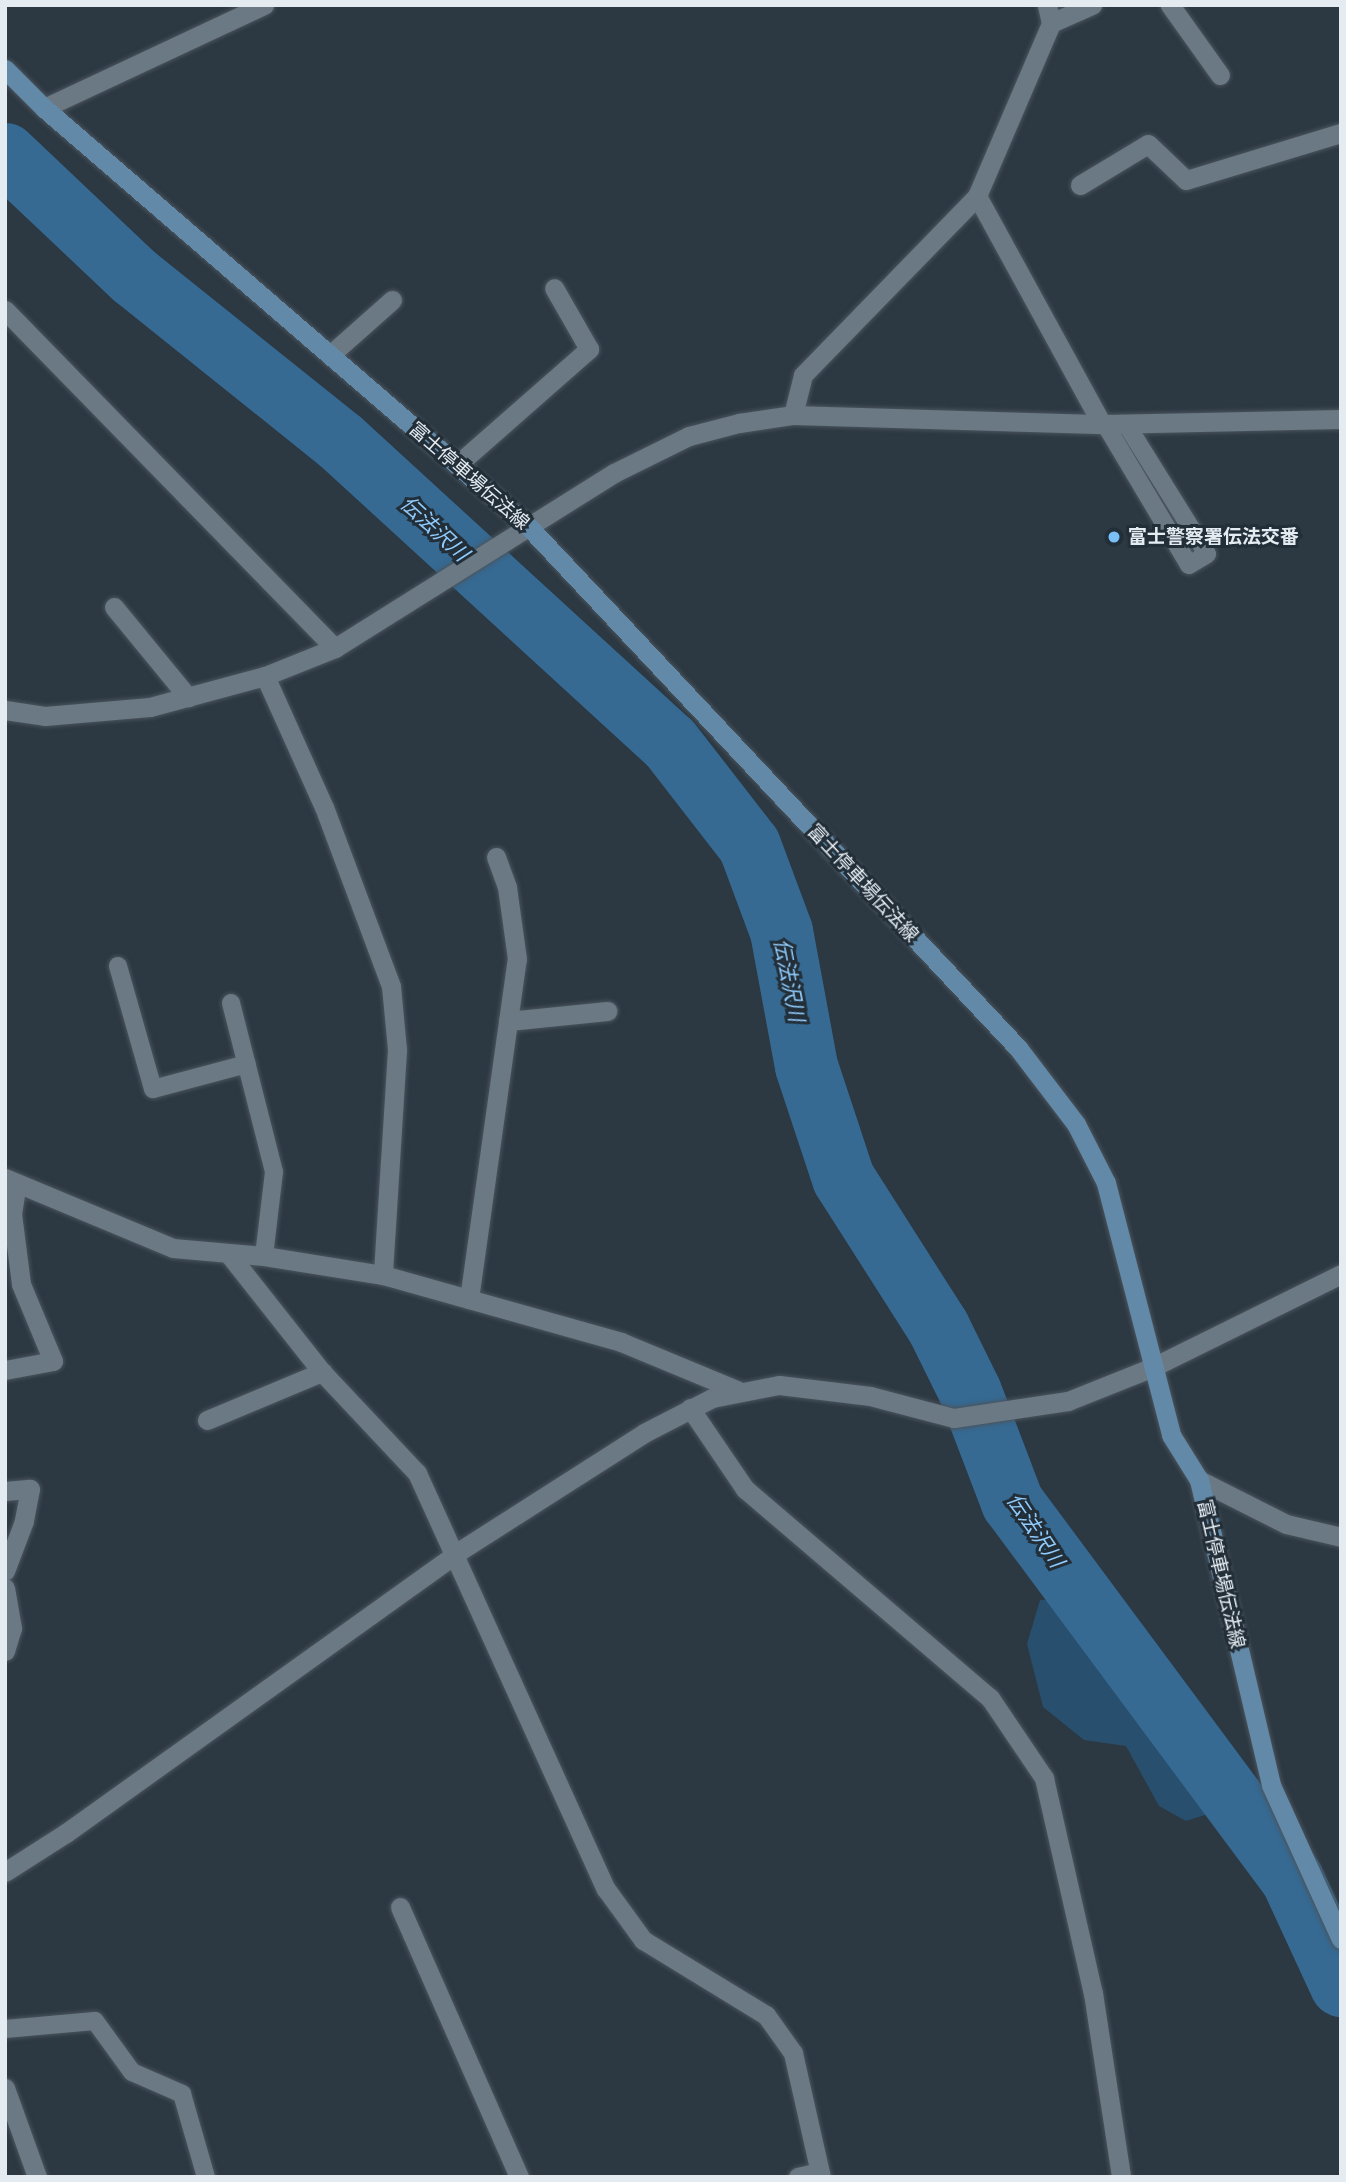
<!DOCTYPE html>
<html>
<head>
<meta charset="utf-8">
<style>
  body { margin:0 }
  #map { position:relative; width:1346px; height:2182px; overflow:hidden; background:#2c3842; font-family:"IBM Plex Sans","Noto Sans JP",sans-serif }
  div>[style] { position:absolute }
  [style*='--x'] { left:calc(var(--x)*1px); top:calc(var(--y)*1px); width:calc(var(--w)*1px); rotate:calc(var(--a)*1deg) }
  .green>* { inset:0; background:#284f6d }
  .river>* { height:63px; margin:-31.5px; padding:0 31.5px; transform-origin:31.5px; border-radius:31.5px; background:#366a93 }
  .roads { filter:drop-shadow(0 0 2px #4a545d) drop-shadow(0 0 2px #4a545d) }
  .service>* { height:18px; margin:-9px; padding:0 9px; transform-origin:9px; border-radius:9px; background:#6b7984 }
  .minor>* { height:19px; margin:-9.5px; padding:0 9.5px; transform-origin:9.5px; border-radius:9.5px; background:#6b7984 }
  .tertiary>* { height:19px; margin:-9.5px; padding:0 9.5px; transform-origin:9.5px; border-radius:9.5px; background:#6b7984 }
  .secondary>* { height:19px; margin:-9.5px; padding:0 9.5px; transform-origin:9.5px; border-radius:9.5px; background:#628aa8 }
  .dots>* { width:19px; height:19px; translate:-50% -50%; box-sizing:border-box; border:4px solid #222e38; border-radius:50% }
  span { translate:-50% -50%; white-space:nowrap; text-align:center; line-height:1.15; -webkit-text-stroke:6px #222e38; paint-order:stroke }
  .street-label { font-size:19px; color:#e4ecf2 }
  .poi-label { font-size:19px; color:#e4ecf2; font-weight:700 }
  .left { translate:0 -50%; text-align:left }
  .water-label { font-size:21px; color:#90cbfc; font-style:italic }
  .frame { position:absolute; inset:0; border:7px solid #e4ecf2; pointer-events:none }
</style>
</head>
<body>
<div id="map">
  <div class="green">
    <i style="clip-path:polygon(1095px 1598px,1202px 1711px,1236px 1805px,1186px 1821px,1159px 1806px,1126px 1746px,1084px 1740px,1043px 1707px,1027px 1644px,1040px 1600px)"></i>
  </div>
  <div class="river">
    <i style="--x:5;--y:154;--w:178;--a:43.4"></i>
    <i style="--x:134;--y:276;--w:264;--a:38.7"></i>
    <i style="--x:340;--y:441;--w:446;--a:42.5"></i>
    <i style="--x:669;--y:742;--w:130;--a:52.2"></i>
    <i style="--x:749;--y:845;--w:92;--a:69.6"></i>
    <i style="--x:781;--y:931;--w:137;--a:79.5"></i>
    <i style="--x:806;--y:1066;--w:118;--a:71.7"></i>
    <i style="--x:843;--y:1178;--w:177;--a:57.5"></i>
    <i style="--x:938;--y:1327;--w:72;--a:63.8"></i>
    <i style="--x:970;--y:1392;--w:118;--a:69.1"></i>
    <i style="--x:1012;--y:1502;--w:470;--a:53.4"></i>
    <i style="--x:1292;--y:1879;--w:117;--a:65.2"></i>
  </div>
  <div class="roads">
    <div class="service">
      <i style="--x:1105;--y:424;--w:164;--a:59.2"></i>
      <i style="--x:1189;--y:565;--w:21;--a:-31"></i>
      <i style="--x:1207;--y:554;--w:153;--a:-121.9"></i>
      <i style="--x:118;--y:966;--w:128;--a:74.1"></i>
      <i style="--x:153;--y:1089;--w:97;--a:-14.9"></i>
      <i style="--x:231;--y:1003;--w:174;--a:75.7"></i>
      <i style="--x:274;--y:1172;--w:85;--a:96.8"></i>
      <i style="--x:5;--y:2029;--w:90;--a:-5.1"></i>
      <i style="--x:95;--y:2021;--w:63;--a:54"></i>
      <i style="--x:132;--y:2072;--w:55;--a:23.7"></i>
      <i style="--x:182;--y:2094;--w:86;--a:73.9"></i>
      <i style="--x:798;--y:2177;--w:22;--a:-13"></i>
    </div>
    <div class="minor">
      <i style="--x:1170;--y:5;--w:86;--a:54.5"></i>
      <i style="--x:1051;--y:23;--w:45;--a:-23.7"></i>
      <i style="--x:44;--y:108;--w:243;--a:-25.1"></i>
      <i style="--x:1080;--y:185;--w:79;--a:-31.1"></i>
      <i style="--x:1148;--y:144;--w:52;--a:43.5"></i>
      <i style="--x:1186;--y:180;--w:162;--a:-16.9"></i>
      <i style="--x:977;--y:196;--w:260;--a:61.3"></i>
      <i style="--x:5;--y:310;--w:472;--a:45.7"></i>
      <i style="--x:330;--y:355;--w:83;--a:-41.6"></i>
      <i style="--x:793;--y:415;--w:41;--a:-76"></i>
      <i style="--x:803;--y:375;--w:250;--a:-45.8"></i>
      <i style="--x:977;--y:196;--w:188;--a:-66.8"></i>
      <i style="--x:1051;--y:23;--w:18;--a:-103"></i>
      <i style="--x:457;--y:465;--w:176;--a:-41.3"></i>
      <i style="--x:589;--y:349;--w:70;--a:-119.8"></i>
      <i style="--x:114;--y:607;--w:117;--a:50.6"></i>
      <i style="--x:5;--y:710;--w:40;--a:8.5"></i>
      <i style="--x:45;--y:716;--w:105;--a:-4.9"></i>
      <i style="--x:150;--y:707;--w:119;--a:-15.1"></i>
      <i style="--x:265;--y:676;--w:144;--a:65.8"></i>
      <i style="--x:324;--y:807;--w:191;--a:69.5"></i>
      <i style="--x:391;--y:986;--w:64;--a:84.6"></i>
      <i style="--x:397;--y:1050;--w:225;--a:93.6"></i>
      <i style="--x:508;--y:1021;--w:100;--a:-5.8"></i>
      <i style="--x:5;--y:1178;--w:182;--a:22.6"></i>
      <i style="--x:173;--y:1248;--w:91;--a:5"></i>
      <i style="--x:264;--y:1256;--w:121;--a:9.1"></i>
      <i style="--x:383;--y:1275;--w:247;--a:15.7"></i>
      <i style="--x:621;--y:1342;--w:126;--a:22.5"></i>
      <i style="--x:228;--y:1253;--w:152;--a:51.7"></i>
      <i style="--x:322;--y:1372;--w:139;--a:46.8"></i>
      <i style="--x:417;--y:1473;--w:457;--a:65.6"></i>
      <i style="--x:606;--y:1889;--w:63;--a:54"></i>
      <i style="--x:643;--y:1940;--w:144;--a:31.4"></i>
      <i style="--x:766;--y:2015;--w:47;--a:54.6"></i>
      <i style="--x:793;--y:2053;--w:127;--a:77.3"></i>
      <i style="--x:469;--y:1299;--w:343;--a:-82"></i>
      <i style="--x:517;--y:959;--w:73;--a:-97.9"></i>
      <i style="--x:507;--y:887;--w:32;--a:-110"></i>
      <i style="--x:1153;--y:1367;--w:210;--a:-26.3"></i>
      <i style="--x:5;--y:1370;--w:49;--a:-10.6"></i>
      <i style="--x:53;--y:1361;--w:83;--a:-112.6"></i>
      <i style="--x:21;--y:1284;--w:71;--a:-97.3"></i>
      <i style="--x:12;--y:1214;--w:31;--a:-81"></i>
      <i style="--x:690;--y:1408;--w:98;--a:55.8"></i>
      <i style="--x:745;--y:1489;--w:322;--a:40.5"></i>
      <i style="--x:990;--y:1698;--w:97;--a:56"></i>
      <i style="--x:1044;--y:1778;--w:221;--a:77.2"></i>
      <i style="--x:1093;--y:1993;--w:186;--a:81.3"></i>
      <i style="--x:207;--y:1420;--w:125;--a:-22.7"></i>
      <i style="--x:1199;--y:1480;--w:97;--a:26.8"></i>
      <i style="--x:1286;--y:1524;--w:57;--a:13.3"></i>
      <i style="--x:5;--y:1491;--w:25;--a:-5"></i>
      <i style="--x:30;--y:1489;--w:33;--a:101"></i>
      <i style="--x:24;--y:1521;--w:53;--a:110.8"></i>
      <i style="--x:5;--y:1588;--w:41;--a:80.1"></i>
      <i style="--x:12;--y:1628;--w:24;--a:107"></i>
      <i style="--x:400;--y:1907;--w:295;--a:66.2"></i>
      <i style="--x:5;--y:2088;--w:95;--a:70.2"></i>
    </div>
    <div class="tertiary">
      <i style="--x:265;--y:676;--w:75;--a:-21.8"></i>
      <i style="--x:335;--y:648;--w:329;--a:-32.1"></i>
      <i style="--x:614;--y:473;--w:84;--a:-26.3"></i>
      <i style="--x:689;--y:436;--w:52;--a:-14.6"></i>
      <i style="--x:739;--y:423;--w:55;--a:-8.4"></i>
      <i style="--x:793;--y:415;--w:312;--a:1.7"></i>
      <i style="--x:1105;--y:424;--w:236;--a:-1.2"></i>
      <i style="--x:5;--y:1872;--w:72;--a:-32.6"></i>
      <i style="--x:66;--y:1833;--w:479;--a:-35.6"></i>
      <i style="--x:455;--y:1554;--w:224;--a:-32.6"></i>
      <i style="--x:644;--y:1433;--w:76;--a:-27.2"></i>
      <i style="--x:712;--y:1398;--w:68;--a:-11"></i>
      <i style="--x:779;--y:1385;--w:92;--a:6.9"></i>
      <i style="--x:870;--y:1396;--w:87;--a:14.7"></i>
      <i style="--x:954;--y:1418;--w:115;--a:-8.5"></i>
      <i style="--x:1068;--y:1401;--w:92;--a:-21.8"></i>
    </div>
    <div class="secondary">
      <i style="--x:5;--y:69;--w:55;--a:45"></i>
      <i style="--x:44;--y:108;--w:640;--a:40.82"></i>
      <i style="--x:528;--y:526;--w:716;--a:46.81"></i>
      <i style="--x:1018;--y:1048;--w:96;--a:52.7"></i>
      <i style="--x:1076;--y:1124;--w:66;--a:63"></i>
      <i style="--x:1106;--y:1183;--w:260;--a:75.5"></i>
      <i style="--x:1171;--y:1435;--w:53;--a:58.1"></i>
      <i style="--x:1199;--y:1480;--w:313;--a:76.7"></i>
      <i style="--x:1271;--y:1785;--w:169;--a:65.6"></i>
    </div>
  </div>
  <div class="dots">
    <i style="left:1114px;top:537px;background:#79bff8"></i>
  </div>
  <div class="street-label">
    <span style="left:469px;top:476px;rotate:41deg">富士停車場伝法線</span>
    <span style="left:863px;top:883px;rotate:47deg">富士停車場伝法線</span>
    <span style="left:1221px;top:1574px;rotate:77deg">富士停車場伝法線</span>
  </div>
  <div class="poi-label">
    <span class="left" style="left:1128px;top:537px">富士警察署伝法交番</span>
  </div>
  <div class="water-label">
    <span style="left:435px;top:528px;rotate:43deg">伝法沢川</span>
    <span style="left:790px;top:980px;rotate:79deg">伝法沢川</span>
    <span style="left:1036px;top:1530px;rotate:56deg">伝法沢川</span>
  </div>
  <div class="frame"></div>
</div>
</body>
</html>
